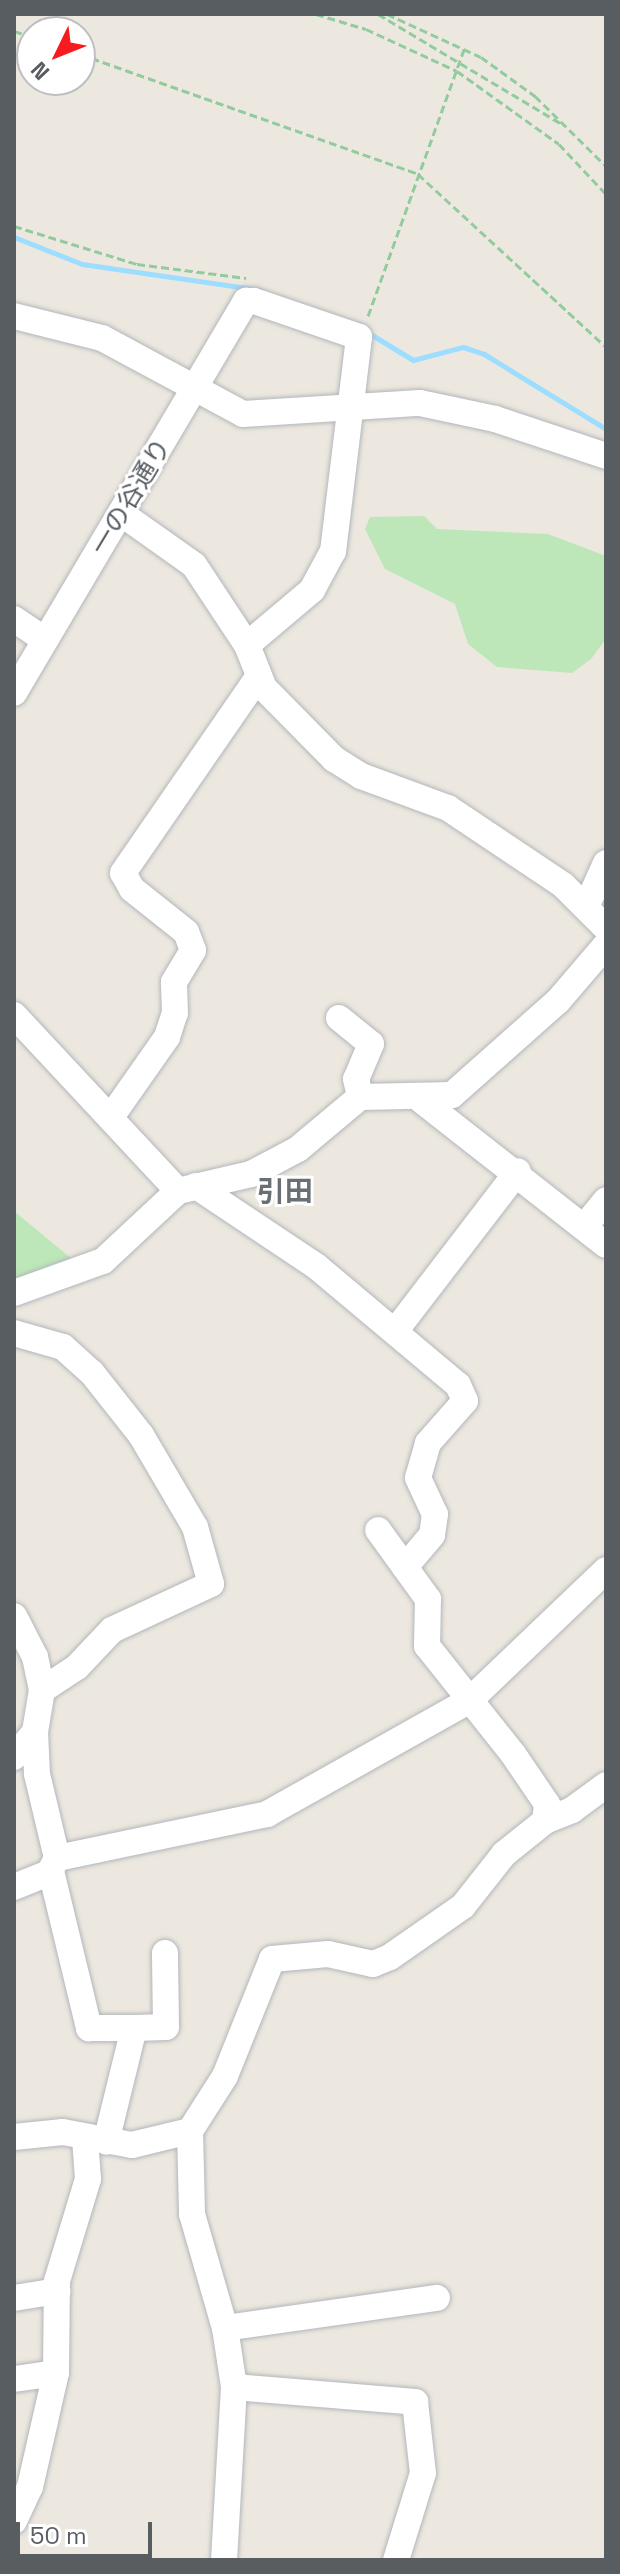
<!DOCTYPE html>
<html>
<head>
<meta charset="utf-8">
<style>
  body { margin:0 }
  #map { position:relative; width:620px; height:2574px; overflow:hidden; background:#ede8df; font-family:"Space Grotesk","Noto Sans JP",sans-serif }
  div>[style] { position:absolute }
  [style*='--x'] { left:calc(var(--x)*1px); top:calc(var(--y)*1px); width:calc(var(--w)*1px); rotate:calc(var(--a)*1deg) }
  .green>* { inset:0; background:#bde7b8 }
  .stream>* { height:5px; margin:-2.5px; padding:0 2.5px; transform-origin:2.5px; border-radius:2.5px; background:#9dddff }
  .path>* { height:3px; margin-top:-1.5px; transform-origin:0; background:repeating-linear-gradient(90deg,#92cb9d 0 8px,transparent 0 12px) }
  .roads { filter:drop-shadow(0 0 2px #b2b7bb) drop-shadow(0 0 2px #b2b7bb) }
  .minor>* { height:26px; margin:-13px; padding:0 13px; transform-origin:13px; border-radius:13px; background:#fff }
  span { translate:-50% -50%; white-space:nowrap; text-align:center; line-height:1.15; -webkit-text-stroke:6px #fff; paint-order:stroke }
  .street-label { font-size:26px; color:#585d62 }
  .neighbourhood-label { font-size:28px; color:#696f74; font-weight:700 }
  .frame { position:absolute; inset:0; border:16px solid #585d62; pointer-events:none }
  .north { position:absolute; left:16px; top:16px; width:80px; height:80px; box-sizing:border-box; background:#fff; border:2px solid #bcbec0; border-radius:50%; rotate:227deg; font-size:22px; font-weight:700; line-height:32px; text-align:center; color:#585d62 }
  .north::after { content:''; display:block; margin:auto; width:28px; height:36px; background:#f71a1e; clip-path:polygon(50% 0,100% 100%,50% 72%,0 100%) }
  .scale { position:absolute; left:16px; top:2522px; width:136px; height:36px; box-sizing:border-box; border:4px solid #585d62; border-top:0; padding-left:10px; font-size:24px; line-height:28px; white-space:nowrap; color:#585d62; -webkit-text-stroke:6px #fff; paint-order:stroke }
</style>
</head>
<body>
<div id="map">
  <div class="green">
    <i style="clip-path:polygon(424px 516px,437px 529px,548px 534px,606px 556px,606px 639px,591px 659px,572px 673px,497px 667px,468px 644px,455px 604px,385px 569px,365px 529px,370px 517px)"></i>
    <i style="clip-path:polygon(14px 1211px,78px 1264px,14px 1283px)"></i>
  </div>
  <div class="stream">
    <i style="--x:14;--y:237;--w:73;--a:21.7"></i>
    <i style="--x:82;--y:264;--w:180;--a:8.3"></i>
    <i style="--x:372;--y:335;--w:48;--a:31.4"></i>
    <i style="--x:413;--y:360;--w:52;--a:-14.6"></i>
    <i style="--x:463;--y:347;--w:22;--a:18"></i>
    <i style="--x:484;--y:354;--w:143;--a:31.6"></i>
  </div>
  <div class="path">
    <i style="--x:316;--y:14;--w:52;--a:16.7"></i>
    <i style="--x:366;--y:29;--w:100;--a:24.8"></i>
    <i style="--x:457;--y:71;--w:125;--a:35.6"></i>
    <i style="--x:559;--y:144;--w:69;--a:46.8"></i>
    <i style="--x:378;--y:14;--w:214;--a:30.9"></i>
    <i style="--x:387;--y:14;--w:103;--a:24.6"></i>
    <i style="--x:481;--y:57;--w:67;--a:35.8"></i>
    <i style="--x:535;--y:96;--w:100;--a:44.6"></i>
    <i style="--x:14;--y:31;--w:19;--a:18"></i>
    <i style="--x:80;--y:54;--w:359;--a:19.5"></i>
    <i style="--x:418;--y:174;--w:255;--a:42.6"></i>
    <i style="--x:14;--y:226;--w:129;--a:17.2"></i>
    <i style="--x:137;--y:264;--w:110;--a:7.3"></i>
    <i style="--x:368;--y:316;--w:286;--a:-70.2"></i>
  </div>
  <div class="roads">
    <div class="minor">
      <i style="--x:14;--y:316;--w:91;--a:14"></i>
      <i style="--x:102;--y:338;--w:160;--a:28.3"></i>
      <i style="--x:243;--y:414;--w:177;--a:-3.6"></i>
      <i style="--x:420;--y:403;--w:77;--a:12"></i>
      <i style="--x:495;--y:419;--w:117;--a:18.4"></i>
      <i style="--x:122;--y:514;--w:88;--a:35.3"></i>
      <i style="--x:194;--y:565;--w:96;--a:56.5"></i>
      <i style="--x:247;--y:645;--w:46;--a:68.4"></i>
      <i style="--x:264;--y:688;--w:100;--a:45.4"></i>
      <i style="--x:334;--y:759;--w:32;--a:32"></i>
      <i style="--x:361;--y:776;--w:93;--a:20.2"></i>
      <i style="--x:448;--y:808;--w:138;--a:33.8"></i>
      <i style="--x:563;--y:885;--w:61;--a:45"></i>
      <i style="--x:14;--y:619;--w:37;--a:34"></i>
      <i style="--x:14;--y:693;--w:456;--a:-59.4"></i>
      <i style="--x:246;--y:301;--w:8;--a:0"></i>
      <i style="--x:254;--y:301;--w:111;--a:18.9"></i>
      <i style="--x:359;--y:337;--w:216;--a:96.9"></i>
      <i style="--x:333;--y:551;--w:44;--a:118.3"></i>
      <i style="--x:312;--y:590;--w:85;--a:139.8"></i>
      <i style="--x:587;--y:905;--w:46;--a:-65.7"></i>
      <i style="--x:14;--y:1015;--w:241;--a:47"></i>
      <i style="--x:339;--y:1018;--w:41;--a:39.1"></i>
      <i style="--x:371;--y:1044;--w:38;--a:113"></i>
      <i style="--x:356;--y:1079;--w:18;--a:77"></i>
      <i style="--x:421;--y:1100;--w:235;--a:38.1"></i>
      <i style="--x:111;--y:1117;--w:98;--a:-55"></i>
      <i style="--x:167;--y:1037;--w:25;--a:-72"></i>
      <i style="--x:175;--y:1013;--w:31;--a:-92"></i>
      <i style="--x:174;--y:982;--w:37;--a:-59"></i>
      <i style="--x:193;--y:950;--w:19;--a:-111"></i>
      <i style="--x:186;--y:932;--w:69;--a:-141.5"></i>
      <i style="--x:132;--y:889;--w:18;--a:-119"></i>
      <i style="--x:123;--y:873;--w:238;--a:-55.4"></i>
      <i style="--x:196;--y:1186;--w:144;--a:33.7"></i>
      <i style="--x:316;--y:1266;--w:185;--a:40"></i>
      <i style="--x:458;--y:1385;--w:17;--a:66"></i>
      <i style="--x:465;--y:1401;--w:56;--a:131.4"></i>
      <i style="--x:428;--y:1443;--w:36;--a:106"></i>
      <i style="--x:418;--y:1478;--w:40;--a:65"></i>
      <i style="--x:435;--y:1514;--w:21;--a:98"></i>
      <i style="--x:432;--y:1535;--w:42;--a:130.2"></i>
      <i style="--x:585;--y:1226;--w:33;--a:-51"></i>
      <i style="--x:14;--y:1293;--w:95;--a:-19.8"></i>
      <i style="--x:103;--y:1261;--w:103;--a:-43"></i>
      <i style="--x:178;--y:1191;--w:75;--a:-13.1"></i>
      <i style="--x:251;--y:1174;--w:53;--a:-28"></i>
      <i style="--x:298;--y:1149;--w:81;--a:-40"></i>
      <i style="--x:360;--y:1097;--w:92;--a:-1.2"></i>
      <i style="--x:452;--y:1095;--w:142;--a:-41.6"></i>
      <i style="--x:558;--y:1001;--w:74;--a:-49.4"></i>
      <i style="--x:396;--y:1330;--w:200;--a:-52.5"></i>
      <i style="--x:14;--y:1333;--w:51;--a:15.9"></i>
      <i style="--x:63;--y:1347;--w:39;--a:42"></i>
      <i style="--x:92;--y:1373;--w:79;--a:51.7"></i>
      <i style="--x:141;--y:1435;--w:107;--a:59.6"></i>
      <i style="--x:195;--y:1527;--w:59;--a:74.3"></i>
      <i style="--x:211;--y:1584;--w:109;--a:155.1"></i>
      <i style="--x:112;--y:1630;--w:51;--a:133.4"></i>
      <i style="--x:77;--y:1667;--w:42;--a:146.7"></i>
      <i style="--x:14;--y:1616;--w:46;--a:62.9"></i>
      <i style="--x:35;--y:1657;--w:34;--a:78"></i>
      <i style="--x:42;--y:1690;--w:43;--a:99.5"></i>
      <i style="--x:35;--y:1732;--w:42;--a:87.3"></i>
      <i style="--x:37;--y:1774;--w:86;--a:76.6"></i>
      <i style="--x:14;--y:1757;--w:33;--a:-50"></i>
      <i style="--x:545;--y:1821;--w:29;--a:-22"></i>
      <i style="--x:572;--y:1810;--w:42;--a:-36.3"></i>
      <i style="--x:57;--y:1858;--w:215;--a:-11.8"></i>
      <i style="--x:267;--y:1814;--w:233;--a:-29.3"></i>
      <i style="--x:470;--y:1700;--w:188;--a:-43.7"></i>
      <i style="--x:51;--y:1871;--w:162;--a:76.4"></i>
      <i style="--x:89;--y:2028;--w:45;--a:0"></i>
      <i style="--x:134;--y:2028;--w:117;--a:103.8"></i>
      <i style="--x:14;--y:1887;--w:38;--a:-22"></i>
      <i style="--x:49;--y:1873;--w:17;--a:-62"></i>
      <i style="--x:134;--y:2028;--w:32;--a:-2"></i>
      <i style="--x:166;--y:2027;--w:74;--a:-90.8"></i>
      <i style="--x:190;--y:2131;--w:83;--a:88.6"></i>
      <i style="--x:192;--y:2214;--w:119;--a:73.9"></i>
      <i style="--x:225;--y:2328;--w:60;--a:81.3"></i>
      <i style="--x:234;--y:2387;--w:173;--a:93.3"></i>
      <i style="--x:14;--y:2137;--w:49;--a:-5.8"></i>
      <i style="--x:63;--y:2132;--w:70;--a:10.7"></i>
      <i style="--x:132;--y:2145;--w:60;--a:-13.6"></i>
      <i style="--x:190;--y:2131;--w:65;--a:-57.5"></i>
      <i style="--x:225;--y:2076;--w:126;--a:-68.1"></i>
      <i style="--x:272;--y:1959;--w:56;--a:-5.1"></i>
      <i style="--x:328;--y:1954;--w:46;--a:12.5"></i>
      <i style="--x:373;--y:1964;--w:18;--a:-22"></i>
      <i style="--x:390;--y:1957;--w:89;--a:-34.9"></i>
      <i style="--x:463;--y:1906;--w:66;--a:-51.7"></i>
      <i style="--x:504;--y:1854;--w:53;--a:-38.8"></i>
      <i style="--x:545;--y:1821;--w:17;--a:-83"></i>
      <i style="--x:547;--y:1804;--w:60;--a:-124.2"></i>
      <i style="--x:513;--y:1754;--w:138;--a:-128.5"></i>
      <i style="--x:427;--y:1646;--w:47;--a:-88.8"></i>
      <i style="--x:428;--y:1599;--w:85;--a:-125.9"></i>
      <i style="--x:14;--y:2298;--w:44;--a:-9.2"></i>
      <i style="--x:225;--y:2328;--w:214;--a:-8.1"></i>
      <i style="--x:14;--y:2379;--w:42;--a:-8.1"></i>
      <i style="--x:234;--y:2387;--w:182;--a:4.7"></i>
      <i style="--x:415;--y:2402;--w:71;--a:83.6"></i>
      <i style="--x:423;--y:2473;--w:91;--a:107.2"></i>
      <i style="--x:14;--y:2521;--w:38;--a:-65"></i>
      <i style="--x:30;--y:2487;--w:117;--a:-77.2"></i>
      <i style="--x:56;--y:2373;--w:92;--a:-89.4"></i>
      <i style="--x:57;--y:2281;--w:107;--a:-73.1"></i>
      <i style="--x:88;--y:2179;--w:41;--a:-94.2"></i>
    </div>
  </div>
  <div class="street-label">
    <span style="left:131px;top:497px;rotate:-59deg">一の谷通り</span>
  </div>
  <div class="neighbourhood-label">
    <span style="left:285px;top:1191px">引田</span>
  </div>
  <div class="frame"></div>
  <div class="north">N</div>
  <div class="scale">50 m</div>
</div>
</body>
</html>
